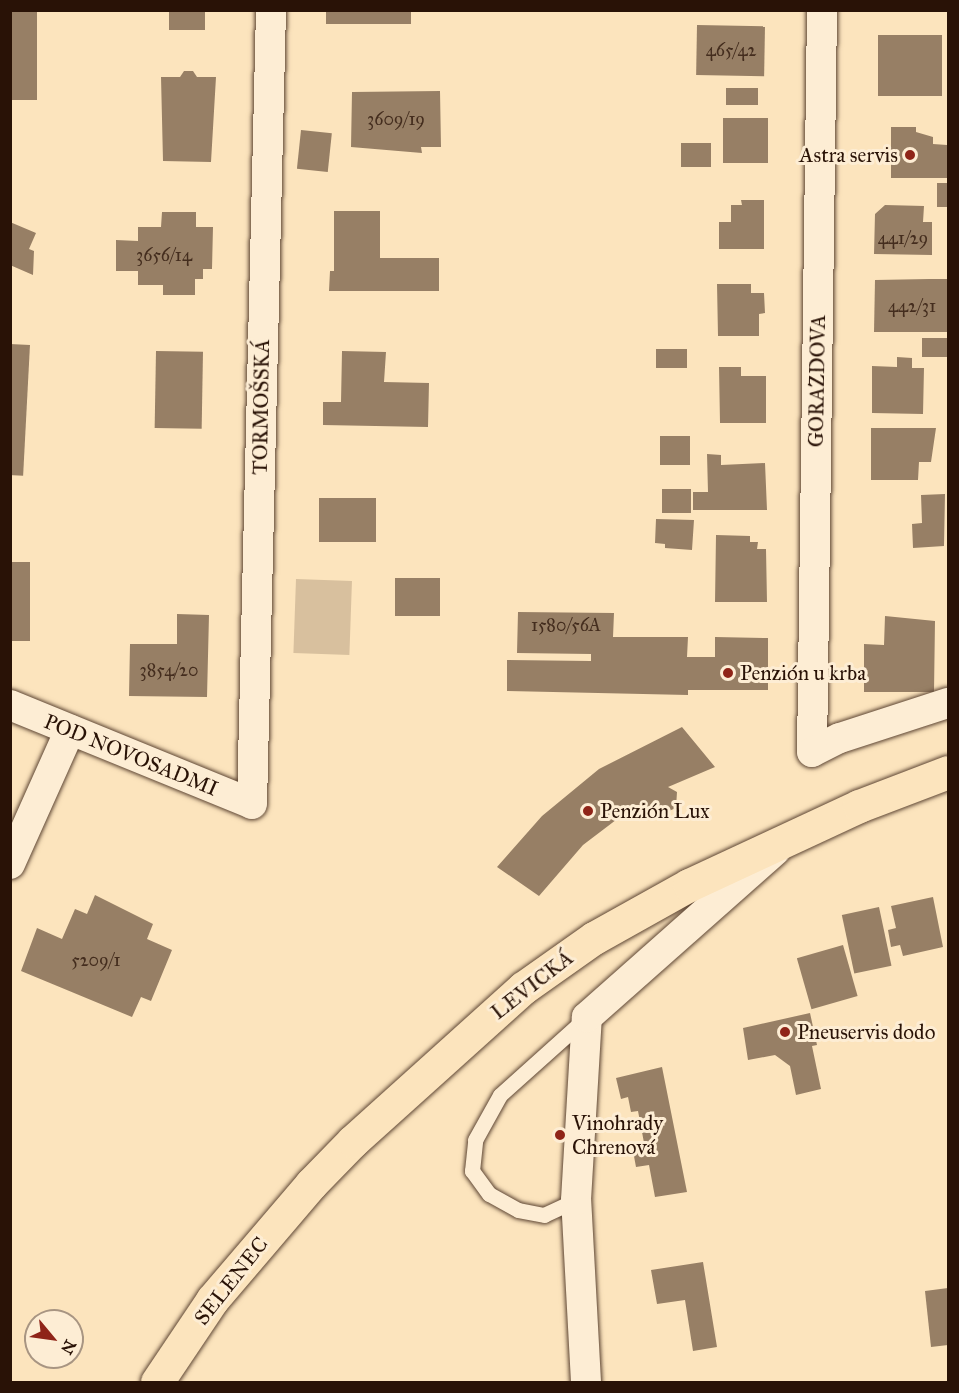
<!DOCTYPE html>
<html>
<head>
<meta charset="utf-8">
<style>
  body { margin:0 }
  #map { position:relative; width:959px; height:1393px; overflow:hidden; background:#fce4bd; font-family:"IM FELL Great Primer",serif }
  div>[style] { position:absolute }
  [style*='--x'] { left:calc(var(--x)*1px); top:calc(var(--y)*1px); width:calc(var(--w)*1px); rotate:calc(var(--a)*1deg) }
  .green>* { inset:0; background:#d8c09e; transform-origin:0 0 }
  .building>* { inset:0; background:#977f65; transform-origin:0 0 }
  .roads { filter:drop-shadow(0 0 2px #5e4634) drop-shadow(0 0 2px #5e4634) }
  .service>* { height:15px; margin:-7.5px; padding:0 7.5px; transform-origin:7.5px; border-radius:7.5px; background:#fdedd4 }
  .minor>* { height:30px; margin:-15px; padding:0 15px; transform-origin:15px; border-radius:15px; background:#fdedd4 }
  .primary>* { height:33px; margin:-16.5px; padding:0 16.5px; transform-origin:16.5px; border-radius:16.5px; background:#fce4bd }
  .dots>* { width:16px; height:16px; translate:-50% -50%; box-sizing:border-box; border:3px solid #fdedd4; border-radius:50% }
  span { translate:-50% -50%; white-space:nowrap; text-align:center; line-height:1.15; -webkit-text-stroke:6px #fdedd4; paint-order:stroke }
  .number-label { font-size:18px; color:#442d1e }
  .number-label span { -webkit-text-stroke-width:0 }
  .poi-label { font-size:21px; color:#291206 }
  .right { translate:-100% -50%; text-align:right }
  .left { translate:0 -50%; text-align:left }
  .street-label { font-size:21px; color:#291206 }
  .frame { position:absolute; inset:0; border:12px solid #291206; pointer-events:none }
  .north { position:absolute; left:24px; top:1309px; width:60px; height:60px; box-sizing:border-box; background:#fdedd4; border:2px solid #a89582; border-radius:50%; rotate:119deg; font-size:16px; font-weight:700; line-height:24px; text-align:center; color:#291206 }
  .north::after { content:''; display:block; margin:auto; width:21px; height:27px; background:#8f2418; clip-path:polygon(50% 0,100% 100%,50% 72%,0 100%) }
</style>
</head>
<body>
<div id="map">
  <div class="green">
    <i style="left:296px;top:579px;width:56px;height:74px;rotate:2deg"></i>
  </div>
  <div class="building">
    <i style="left:10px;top:10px;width:27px;height:90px"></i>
    <i style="left:169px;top:10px;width:36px;height:20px"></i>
    <i style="left:326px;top:10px;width:85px;height:14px"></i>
    <i style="left:697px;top:25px;width:68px;height:50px;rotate:1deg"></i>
    <i style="left:878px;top:35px;width:64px;height:61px"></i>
    <i style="clip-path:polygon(184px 71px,193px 71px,197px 77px,216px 77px,211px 162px,163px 161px,161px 77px,180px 77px)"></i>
    <i style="left:726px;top:88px;width:32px;height:17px"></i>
    <i style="clip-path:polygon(440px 91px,441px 147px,421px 147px,422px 153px,351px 147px,352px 92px)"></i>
    <i style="left:723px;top:118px;width:45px;height:45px"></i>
    <i style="clip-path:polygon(891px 127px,916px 127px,916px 132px,933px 137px,933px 144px,947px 145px,947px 178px,891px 178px)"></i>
    <i style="left:301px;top:130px;width:31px;height:39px;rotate:6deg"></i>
    <i style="left:681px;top:143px;width:30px;height:24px"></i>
    <i style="left:937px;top:183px;width:11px;height:24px"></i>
    <i style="clip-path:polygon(741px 200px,764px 200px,764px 249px,719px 249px,719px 222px,731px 222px,731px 205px,742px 205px)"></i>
    <i style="clip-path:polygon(885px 205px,924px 206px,923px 222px,932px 222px,932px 255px,874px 254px,875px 214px)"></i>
    <i style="clip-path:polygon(334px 211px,380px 211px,380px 258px,439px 258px,439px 291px,329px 291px,330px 271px,334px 271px)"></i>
    <i style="clip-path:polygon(162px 212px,196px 212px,196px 227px,213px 227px,212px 269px,203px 269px,203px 279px,195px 279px,195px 295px,163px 295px,163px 285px,138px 285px,138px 271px,116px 271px,116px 240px,138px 241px,138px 227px,161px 227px)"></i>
    <i style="clip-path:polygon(10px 222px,36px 233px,29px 249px,34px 251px,33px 275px,10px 265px)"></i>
    <i style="clip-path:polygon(929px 279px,948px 279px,948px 332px,874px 332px,875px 280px)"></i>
    <i style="clip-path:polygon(717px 284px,751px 284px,751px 293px,764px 293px,765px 313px,759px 314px,759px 336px,718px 336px)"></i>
    <i style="left:922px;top:338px;width:26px;height:19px"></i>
    <i style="left:10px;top:344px;width:20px;height:131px;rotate:3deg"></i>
    <i style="left:656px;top:349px;width:31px;height:19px"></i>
    <i style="left:156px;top:351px;width:47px;height:77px;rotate:1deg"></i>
    <i style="clip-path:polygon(342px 351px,386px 352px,384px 382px,429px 383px,428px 427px,323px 425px,323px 402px,341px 402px)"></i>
    <i style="clip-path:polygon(897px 357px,912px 358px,912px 368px,924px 368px,923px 414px,872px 413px,872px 366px,897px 367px)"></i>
    <i style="clip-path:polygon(719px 367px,741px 367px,741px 376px,766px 376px,766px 423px,720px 423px)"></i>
    <i style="clip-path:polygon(871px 428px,936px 428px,931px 462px,919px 462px,918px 480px,871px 480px)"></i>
    <i style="left:660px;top:436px;width:30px;height:29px"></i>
    <i style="clip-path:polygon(707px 454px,721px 455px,721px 465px,765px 463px,767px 510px,693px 510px,693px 492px,708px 492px)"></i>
    <i style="left:691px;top:489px;width:24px;height:29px;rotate:90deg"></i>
    <i style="clip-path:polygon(945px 494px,944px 546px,913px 548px,912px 524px,922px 523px,921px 495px)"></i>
    <i style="left:319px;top:498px;width:57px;height:44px"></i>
    <i style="clip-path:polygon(656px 519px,694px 520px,692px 550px,665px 548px,665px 544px,655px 543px)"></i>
    <i style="clip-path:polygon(716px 535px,750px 536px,750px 542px,758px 542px,757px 549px,766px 549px,767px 602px,715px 602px)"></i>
    <i style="left:10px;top:562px;width:20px;height:79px"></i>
    <i style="left:395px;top:578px;width:45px;height:38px"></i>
    <i style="clip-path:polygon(518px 612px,614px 613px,613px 637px,688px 637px,687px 657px,715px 657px,715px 637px,768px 638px,768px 690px,688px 690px,688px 695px,507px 691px,507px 660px,591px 661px,591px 654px,517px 653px)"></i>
    <i style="clip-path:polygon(177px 614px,209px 615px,207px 697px,129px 696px,130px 644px,177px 644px)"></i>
    <i style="clip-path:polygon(885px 616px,935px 621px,934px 692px,864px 692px,864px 644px,884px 645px)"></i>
    <i style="clip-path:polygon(682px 727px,715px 767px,668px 787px,677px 792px,676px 808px,659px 815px,633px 807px,583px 845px,539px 896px,497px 867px,542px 816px,599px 769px)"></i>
    <i style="clip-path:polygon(95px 895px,153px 924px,147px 939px,172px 950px,151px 1001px,141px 997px,132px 1017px,21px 971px,37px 928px,62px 939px,75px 909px,87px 914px)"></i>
    <i style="clip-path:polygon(933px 897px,943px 947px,903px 956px,900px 945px,891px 947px,888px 930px,896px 928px,891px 906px)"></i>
    <i style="left:879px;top:907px;width:60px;height:38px;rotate:78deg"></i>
    <i style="left:843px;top:945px;width:53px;height:48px;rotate:74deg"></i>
    <i style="clip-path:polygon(810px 1013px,817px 1045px,812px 1046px,821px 1089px,796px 1095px,790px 1066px,775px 1055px,748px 1060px,743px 1028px)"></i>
    <i style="clip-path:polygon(662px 1067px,687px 1192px,655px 1197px,649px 1165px,636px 1167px,633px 1151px,645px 1148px,638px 1111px,631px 1112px,628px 1097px,621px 1099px,616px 1078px)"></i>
    <i style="clip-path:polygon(703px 1262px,717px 1347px,693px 1351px,685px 1300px,657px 1304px,651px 1270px)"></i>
    <i style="clip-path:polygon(948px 1288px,948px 1345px,931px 1347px,925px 1291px)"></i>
  </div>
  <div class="roads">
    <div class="service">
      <i style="--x:576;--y:1200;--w:35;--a:155"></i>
      <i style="--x:544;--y:1215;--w:26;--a:-169"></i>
      <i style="--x:518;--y:1210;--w:33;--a:-151"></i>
      <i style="--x:489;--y:1194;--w:29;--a:-126"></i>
      <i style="--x:472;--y:1171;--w:31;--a:-84"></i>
      <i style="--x:475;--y:1140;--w:51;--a:-60.9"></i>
      <i style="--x:500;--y:1095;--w:117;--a:-41.9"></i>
    </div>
    <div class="minor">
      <i style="--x:822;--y:10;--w:742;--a:90.77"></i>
      <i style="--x:812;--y:752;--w:31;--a:-27"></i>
      <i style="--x:840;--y:738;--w:114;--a:-18"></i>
      <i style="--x:10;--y:705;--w:261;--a:22.2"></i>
      <i style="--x:252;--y:804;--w:794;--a:-88.63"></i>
      <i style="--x:10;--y:864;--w:147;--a:-65.9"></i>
      <i style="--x:586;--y:1382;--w:182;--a:-93.1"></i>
      <i style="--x:576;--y:1200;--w:183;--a:-86.6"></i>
      <i style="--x:587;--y:1017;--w:252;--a:-41.5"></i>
    </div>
    <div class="primary">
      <i style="--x:157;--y:1382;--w:99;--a:-56.1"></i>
      <i style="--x:212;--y:1300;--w:153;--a:-49.5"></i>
      <i style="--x:311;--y:1184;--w:60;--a:-45.7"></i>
      <i style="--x:353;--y:1141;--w:229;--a:-42"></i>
      <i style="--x:523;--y:988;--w:87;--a:-35.2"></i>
      <i style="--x:594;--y:938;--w:109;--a:-29.2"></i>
      <i style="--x:689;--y:885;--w:187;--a:-24.9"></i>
      <i style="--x:859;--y:806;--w:95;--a:-20.9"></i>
    </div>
  </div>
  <div class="dots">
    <i style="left:910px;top:155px;background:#8f2418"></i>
    <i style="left:728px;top:673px;background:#8f2418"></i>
    <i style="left:588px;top:811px;background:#8f2418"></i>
    <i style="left:785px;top:1032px;background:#8f2418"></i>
    <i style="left:560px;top:1135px;background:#8f2418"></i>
  </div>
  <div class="number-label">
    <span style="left:731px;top:50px">465/42</span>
    <span style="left:396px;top:119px">3609/19</span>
    <span style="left:903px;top:238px">441/29</span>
    <span style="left:164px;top:255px">3656/14</span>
    <span style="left:912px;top:306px">442/31</span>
    <span style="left:566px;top:625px">1580/56A</span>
    <span style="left:169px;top:670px">3854/20</span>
    <span style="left:96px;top:960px">5209/1</span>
  </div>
  <div class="poi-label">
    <span class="right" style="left:898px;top:155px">Astra servis</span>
    <span class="left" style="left:740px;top:673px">Penzión u krba</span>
    <span class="left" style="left:600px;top:811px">Penzión Lux</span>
    <span class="left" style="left:797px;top:1032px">Pneuservis dodo</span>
    <span class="left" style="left:572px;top:1135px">Vinohrady<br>Chrenová</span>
  </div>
  <div class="street-label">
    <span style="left:817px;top:381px;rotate:-89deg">GORAZDOVA</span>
    <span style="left:261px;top:407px;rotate:-89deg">TORMOŠSKÁ</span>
    <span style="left:131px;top:755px;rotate:22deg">POD NOVOSADMI</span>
    <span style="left:532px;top:985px;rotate:-38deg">LEVICKÁ</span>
    <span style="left:231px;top:1281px;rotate:-52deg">SELENEC</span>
  </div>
  <div class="frame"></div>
  <div class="north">N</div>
</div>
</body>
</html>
